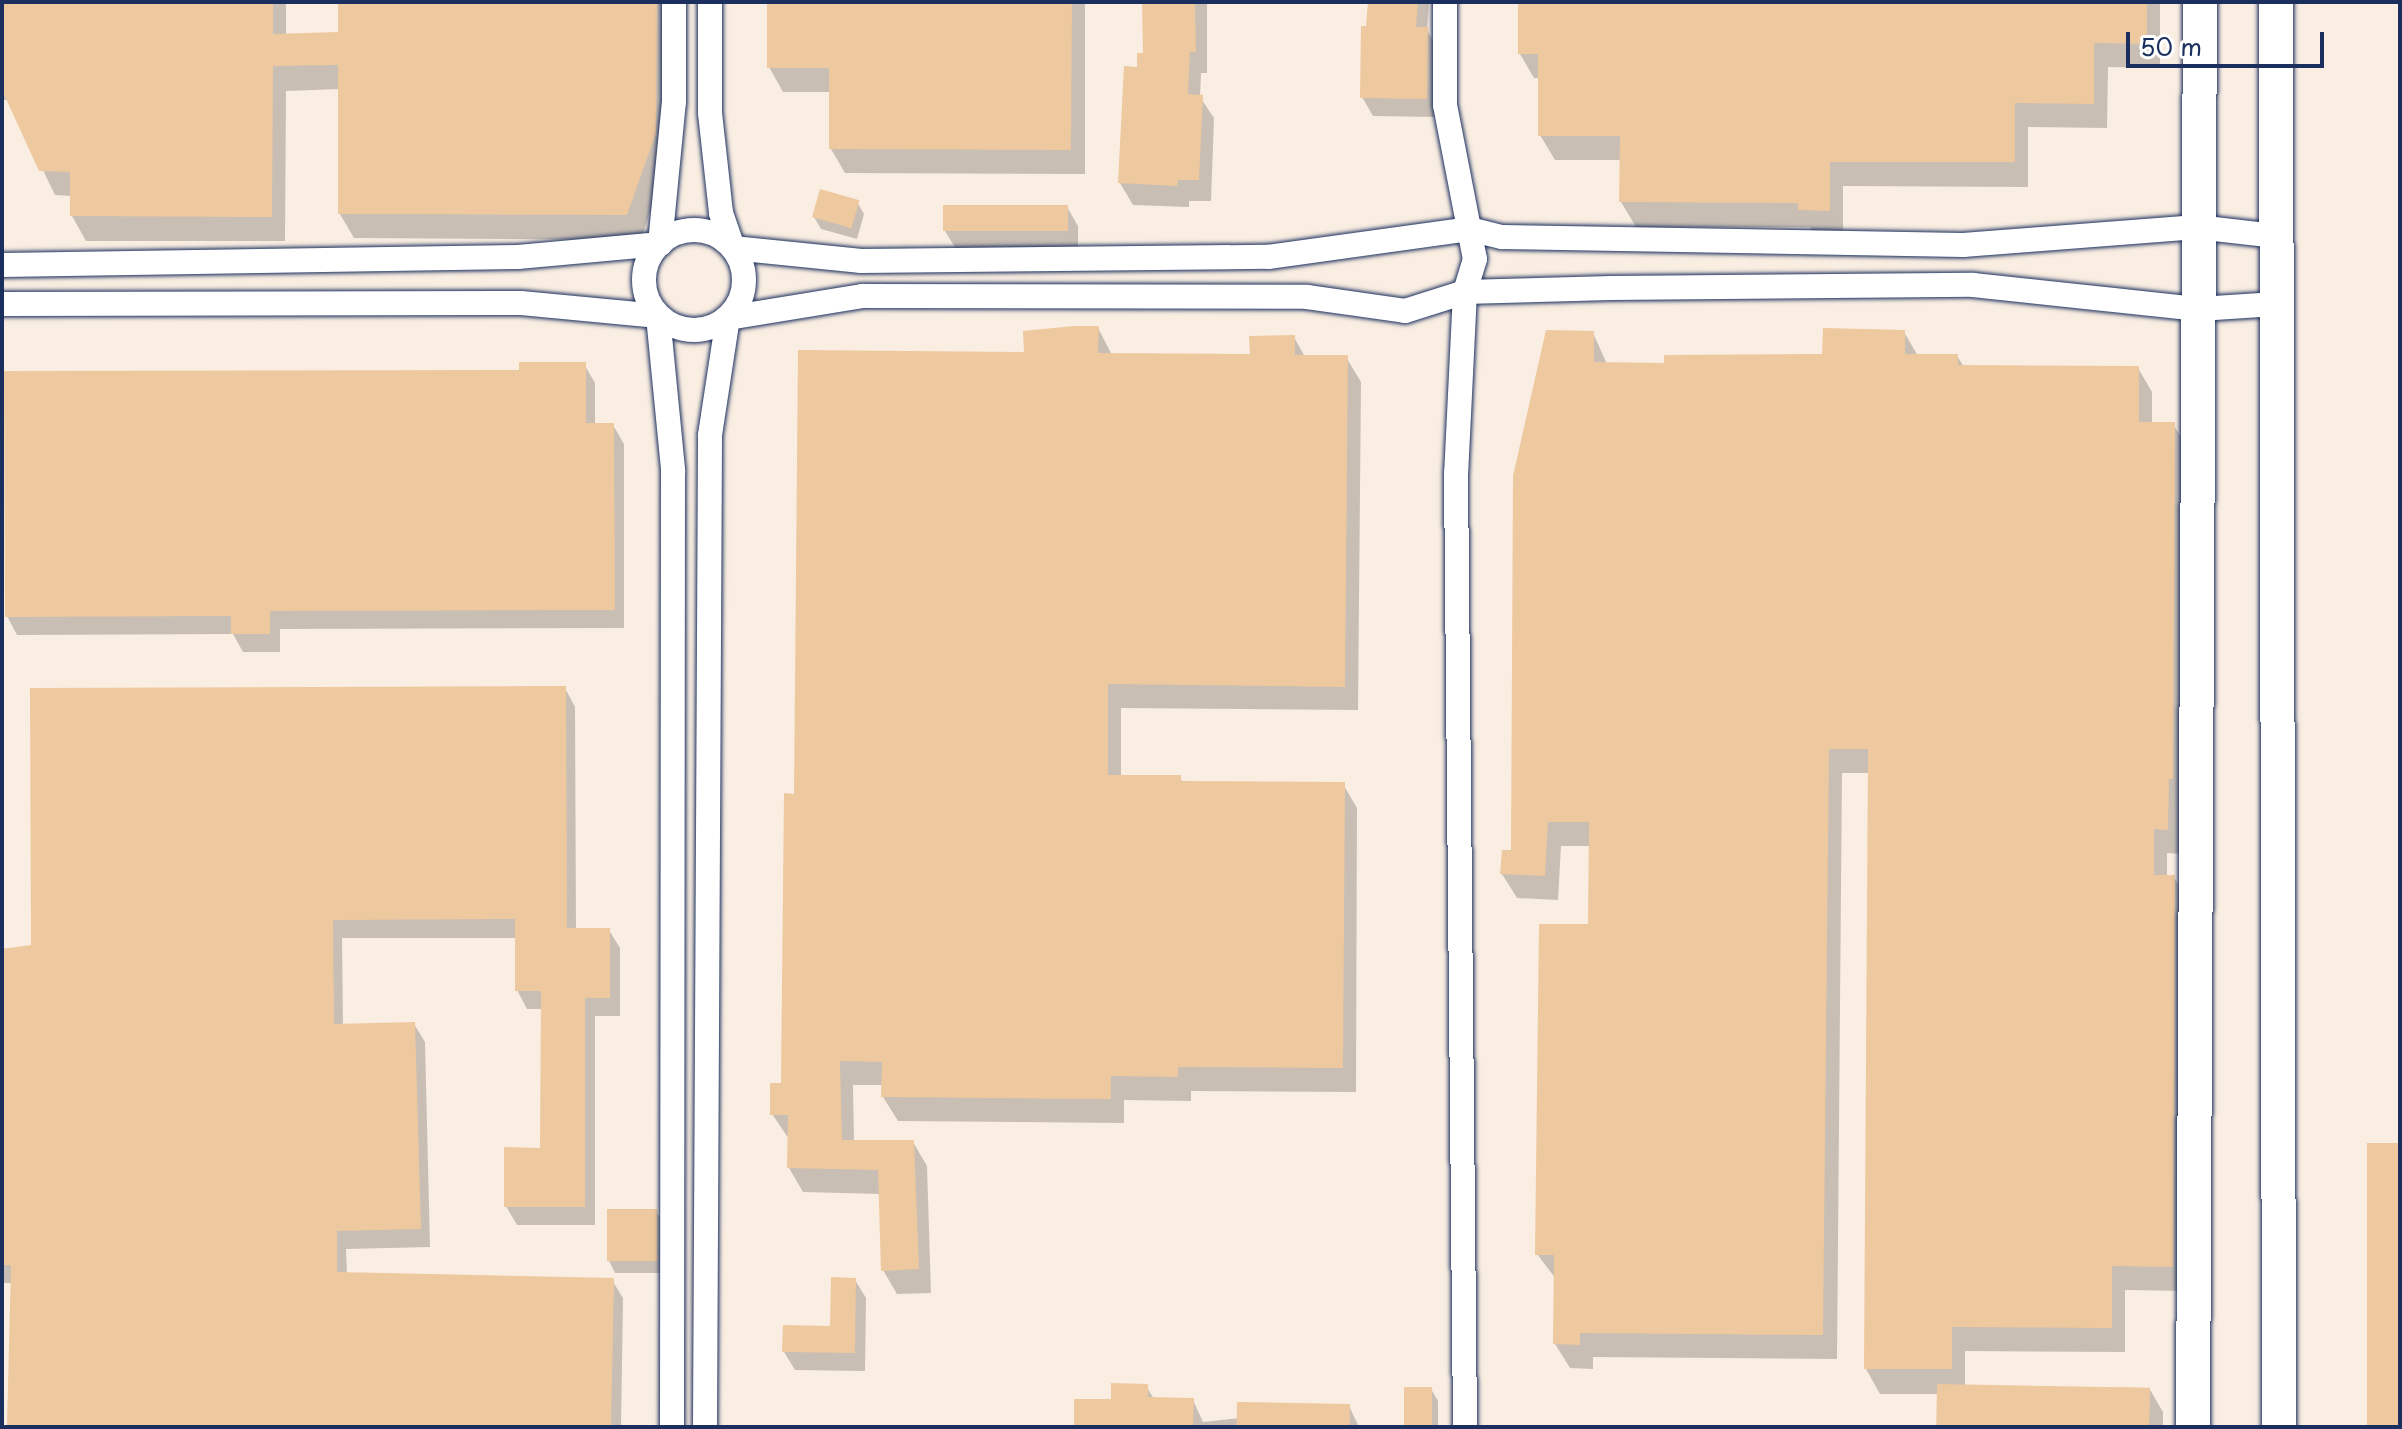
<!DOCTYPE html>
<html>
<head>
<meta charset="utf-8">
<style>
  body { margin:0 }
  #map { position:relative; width:2402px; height:1429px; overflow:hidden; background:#fff; font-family:"Playpen Sans",sans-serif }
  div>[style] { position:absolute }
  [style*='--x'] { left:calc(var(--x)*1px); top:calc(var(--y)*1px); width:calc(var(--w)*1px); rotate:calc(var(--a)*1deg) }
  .built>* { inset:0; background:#faeee2; transform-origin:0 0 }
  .shadow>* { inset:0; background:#0003 }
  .building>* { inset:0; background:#eec89e; transform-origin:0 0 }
  .roads { filter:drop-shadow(0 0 2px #1b2f5e) drop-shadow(0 0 2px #1b2f5e) }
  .street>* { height:24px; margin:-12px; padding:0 12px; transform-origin:12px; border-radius:12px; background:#fff }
  .street>.ring { margin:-12px; padding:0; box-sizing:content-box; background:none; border:24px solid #fff; border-radius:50% }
  .secondary>* { height:34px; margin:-17px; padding:0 17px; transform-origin:17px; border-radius:17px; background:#fff }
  span { translate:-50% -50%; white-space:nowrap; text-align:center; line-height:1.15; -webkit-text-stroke:8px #fff; paint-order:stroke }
  .frame { position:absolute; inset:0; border:4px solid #1b2f5e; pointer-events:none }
  .scale { position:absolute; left:2126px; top:32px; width:198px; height:36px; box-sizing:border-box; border:4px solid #1b2f5e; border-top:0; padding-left:10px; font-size:24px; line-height:28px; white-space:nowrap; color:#1b2f5e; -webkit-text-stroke:6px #fff; paint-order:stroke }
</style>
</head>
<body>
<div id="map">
  <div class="built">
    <i style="left:2px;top:2px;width:2398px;height:1425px"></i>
  </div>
  <div class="shadow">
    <i style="clip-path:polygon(2px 2px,286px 2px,286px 36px,340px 34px,340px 2px,670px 2px,670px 148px,641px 240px,354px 238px,340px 214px,340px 89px,286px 91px,285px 241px,86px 241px,72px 216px,72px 196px,55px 195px,9px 100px,2px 100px)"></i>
    <i style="clip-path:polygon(769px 2px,1085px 2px,1085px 174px,845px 173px,831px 149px,831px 92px,783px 92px,769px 67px)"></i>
    <i style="clip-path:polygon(1144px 2px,1207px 2px,1207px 73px,1201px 73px,1200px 97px,1214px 118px,1211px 201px,1189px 201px,1189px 207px,1133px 205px,1120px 183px,1145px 55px)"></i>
    <i style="clip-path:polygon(1370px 2px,1429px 2px,1427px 30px,1437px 48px,1436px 117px,1373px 116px,1362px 97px)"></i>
    <i style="clip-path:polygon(1520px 2px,2160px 2px,2160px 68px,2108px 67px,2107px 128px,2028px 127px,2028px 187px,1843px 186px,1843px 235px,1814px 235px,1810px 227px,1636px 227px,1621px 202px,1622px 160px,1555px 160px,1540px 135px,1540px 78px,1534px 78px,1520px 54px)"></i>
    <i style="clip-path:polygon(857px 202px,864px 214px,857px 239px,821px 229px,814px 217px)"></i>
    <i style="clip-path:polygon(1067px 207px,1078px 226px,1078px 249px,956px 249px,945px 231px)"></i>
    <i style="clip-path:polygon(1098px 328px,1112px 355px,1252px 356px,1294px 337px,1305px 357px,1346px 357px,1361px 382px,1358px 710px,1121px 708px,1121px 777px,1180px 777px,1183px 783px,1343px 784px,1357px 808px,1356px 1092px,1191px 1091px,1191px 1101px,1124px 1100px,1124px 1123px,898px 1121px,883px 1097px,884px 1085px,853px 1085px,854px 1142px,913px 1142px,927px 1166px,931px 1293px,897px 1294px,883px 1270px,881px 1194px,803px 1192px,789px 1168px,789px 1139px,772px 1114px,783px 1085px,796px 796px,1026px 354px)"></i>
    <i style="clip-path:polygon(1904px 332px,1918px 356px,1957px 356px,1964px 367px,2138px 368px,2152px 392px,2152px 424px,2173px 424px,2188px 448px,2181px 854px,2167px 853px,2167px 877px,2174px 877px,2188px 901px,2186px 1291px,2125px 1290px,2125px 1352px,1965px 1351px,1965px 1386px,2149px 1388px,2163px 1412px,2163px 1427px,1939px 1427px,1939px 1394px,1880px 1394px,1866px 1369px,1870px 773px,1842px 773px,1837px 1359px,1593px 1357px,1593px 1369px,1570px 1368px,1555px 1344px,1556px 1279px,1537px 1254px,1590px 927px,1590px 846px,1561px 846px,1558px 900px,1517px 898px,1502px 874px,1513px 852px,1593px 333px,1607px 364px,1666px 365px,1824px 356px)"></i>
    <i style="clip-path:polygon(584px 364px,595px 383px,595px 425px,613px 425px,624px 444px,624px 628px,280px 629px,280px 652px,243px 652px,233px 634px,17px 635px,7px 616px,521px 372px)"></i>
    <i style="clip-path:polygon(565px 688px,575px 707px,576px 930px,609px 930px,620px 948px,620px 1016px,595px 1016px,595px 1225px,517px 1225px,506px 1206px,542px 1150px,543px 1009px,527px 1009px,517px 990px,517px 938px,342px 938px,343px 1026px,414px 1024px,425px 1042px,430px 1247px,346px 1249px,347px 1274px,612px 1280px,623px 1298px,621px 1427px,9px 1427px,12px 1283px,2px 1283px,2px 949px,33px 947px)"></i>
    <i style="clip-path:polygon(656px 1211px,663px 1223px,663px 1273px,615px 1273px,609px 1261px)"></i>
    <i style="clip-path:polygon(855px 1280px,866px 1298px,865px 1371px,795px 1370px,784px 1352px,832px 1328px)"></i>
    <i style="clip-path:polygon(1146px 1386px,1154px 1399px,1193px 1400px,1203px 1422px,1349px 1406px,1359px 1427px,1076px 1427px)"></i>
    <i style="clip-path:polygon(1431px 1389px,1438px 1401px,1438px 1427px,1406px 1427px)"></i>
  </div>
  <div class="building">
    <i style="clip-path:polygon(2px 2px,273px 2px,273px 34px,338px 32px,338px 2px,657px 2px,656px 133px,627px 215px,338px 214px,338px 65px,273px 66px,272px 217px,70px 216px,70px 172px,39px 171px,2px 90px)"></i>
    <i style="clip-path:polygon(767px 2px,1072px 2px,1071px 150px,829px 149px,829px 68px,767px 68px)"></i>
    <i style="clip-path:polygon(1142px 2px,1195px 2px,1196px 52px,1190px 52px,1188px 94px,1203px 95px,1199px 180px,1178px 180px,1177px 186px,1118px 183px,1124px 66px,1137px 67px,1137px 53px,1143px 53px)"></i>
    <i style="clip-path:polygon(1368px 2px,1418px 2px,1416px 27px,1428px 27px,1427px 99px,1360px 98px,1361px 26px,1366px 26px)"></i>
    <i style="clip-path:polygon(1518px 2px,2147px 2px,2147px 44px,2094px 43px,2094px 104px,2015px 103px,2015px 162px,1830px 162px,1830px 211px,1798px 210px,1798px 203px,1619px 202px,1620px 136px,1538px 136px,1538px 54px,1518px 54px)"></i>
    <i style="left:820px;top:189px;width:41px;height:29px;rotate:16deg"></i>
    <i style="left:943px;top:205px;width:125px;height:26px"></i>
    <i style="clip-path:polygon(1074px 326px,1099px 326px,1098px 353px,1250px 354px,1249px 336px,1295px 335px,1295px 355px,1348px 355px,1345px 687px,1108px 684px,1108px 775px,1181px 775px,1181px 781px,1345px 782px,1343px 1068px,1178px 1067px,1178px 1077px,1111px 1076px,1111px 1099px,881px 1097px,882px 1062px,840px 1061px,842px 1140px,914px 1140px,919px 1269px,881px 1271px,878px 1170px,787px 1168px,788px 1115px,770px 1115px,770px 1083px,781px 1083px,784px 793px,794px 794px,798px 350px,1024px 352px,1023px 331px)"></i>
    <i style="clip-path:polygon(1823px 328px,1905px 330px,1905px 354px,1958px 354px,1958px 365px,2139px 366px,2139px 422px,2175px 422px,2173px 779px,2169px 779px,2168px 830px,2154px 829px,2154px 875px,2175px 875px,2173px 1267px,2112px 1266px,2112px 1328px,1952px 1327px,1952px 1369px,1864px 1369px,1868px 749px,1829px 749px,1823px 1335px,1580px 1333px,1580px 1345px,1553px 1344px,1554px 1255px,1535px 1255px,1539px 924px,1588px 924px,1589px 822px,1548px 822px,1545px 876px,1500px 874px,1502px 850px,1511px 850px,1513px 476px,1546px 330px,1594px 331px,1594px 362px,1664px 363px,1664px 355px,1822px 354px)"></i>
    <i style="clip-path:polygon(519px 362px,586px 362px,586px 423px,614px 423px,615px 610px,270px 611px,270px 634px,231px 634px,231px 616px,5px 617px,4px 371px,519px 370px)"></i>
    <i style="clip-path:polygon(566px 686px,567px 928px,610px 928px,610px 998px,585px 998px,585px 1207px,504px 1207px,504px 1147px,540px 1148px,541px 991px,515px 991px,515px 919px,333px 920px,334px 1024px,415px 1022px,421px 1229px,337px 1231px,337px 1272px,614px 1278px,611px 1427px,7px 1427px,11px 1265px,2px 1265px,2px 949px,31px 945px,30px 688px)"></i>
    <i style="left:2367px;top:1143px;width:33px;height:284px"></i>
    <i style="left:607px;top:1209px;width:50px;height:52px"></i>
    <i style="clip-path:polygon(831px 1277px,856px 1278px,855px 1353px,782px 1352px,783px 1325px,830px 1326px)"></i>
    <i style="clip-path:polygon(1111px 1383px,1148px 1384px,1148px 1397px,1194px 1398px,1193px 1427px,1074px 1427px,1074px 1399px,1111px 1399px)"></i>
    <i style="left:1937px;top:1384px;width:213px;height:43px;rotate:1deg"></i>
    <i style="left:1404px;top:1387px;width:28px;height:40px"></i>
    <i style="left:1237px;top:1402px;width:113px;height:25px;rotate:1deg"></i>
  </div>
  <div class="roads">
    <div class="street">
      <i style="--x:710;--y:2;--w:111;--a:90"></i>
      <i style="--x:710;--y:113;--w:101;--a:83.7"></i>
      <i style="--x:721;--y:213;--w:37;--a:71"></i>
      <i style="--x:733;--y:248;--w:129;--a:5.8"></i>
      <i style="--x:861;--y:261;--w:407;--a:-0.6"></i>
      <i style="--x:1268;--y:257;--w:203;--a:-7.9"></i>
      <i style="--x:1469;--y:229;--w:34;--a:14"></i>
      <i style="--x:1502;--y:237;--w:461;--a:1"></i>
      <i style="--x:1963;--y:245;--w:235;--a:-4.4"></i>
      <i style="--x:2197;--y:227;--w:80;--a:6.5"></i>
      <i style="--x:1445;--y:2;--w:103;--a:90"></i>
      <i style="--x:1445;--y:105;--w:157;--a:79"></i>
      <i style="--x:1475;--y:259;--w:34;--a:107"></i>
      <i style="--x:1465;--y:292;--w:181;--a:92.8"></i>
      <i style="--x:1456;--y:473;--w:954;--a:89.46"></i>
      <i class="ring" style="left:644px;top:230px;width:76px;height:76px"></i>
      <i style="--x:2;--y:265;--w:516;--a:-0.89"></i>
      <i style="--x:518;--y:257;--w:143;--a:-5.2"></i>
      <i style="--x:660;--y:244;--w:143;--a:-84.4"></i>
      <i style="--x:674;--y:102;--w:100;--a:-90"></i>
      <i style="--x:2;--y:304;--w:519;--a:-0.11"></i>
      <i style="--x:521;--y:303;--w:138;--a:5.4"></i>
      <i style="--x:658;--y:316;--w:155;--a:84.4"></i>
      <i style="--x:673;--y:470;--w:957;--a:90.06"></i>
      <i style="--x:705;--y:1427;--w:992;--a:-89.71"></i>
      <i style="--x:710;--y:435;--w:118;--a:-81.3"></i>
      <i style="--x:728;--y:318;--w:136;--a:-9.3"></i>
      <i style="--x:862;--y:296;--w:445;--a:0.1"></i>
      <i style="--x:1307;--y:297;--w:99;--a:8.1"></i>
      <i style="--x:1405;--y:311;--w:63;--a:-17.6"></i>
      <i style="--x:1465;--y:292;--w:146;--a:-1.6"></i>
      <i style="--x:1611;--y:288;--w:362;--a:-0.5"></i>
      <i style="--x:1973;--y:285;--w:227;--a:6.1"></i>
      <i style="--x:2199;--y:309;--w:77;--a:-3.7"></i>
    </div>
    <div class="secondary">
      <i style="--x:2276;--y:2;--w:1425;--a:89.88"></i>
      <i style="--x:2193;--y:1427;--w:1425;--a:-89.72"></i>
    </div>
  </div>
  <div class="frame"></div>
  <div class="scale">50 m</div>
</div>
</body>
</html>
